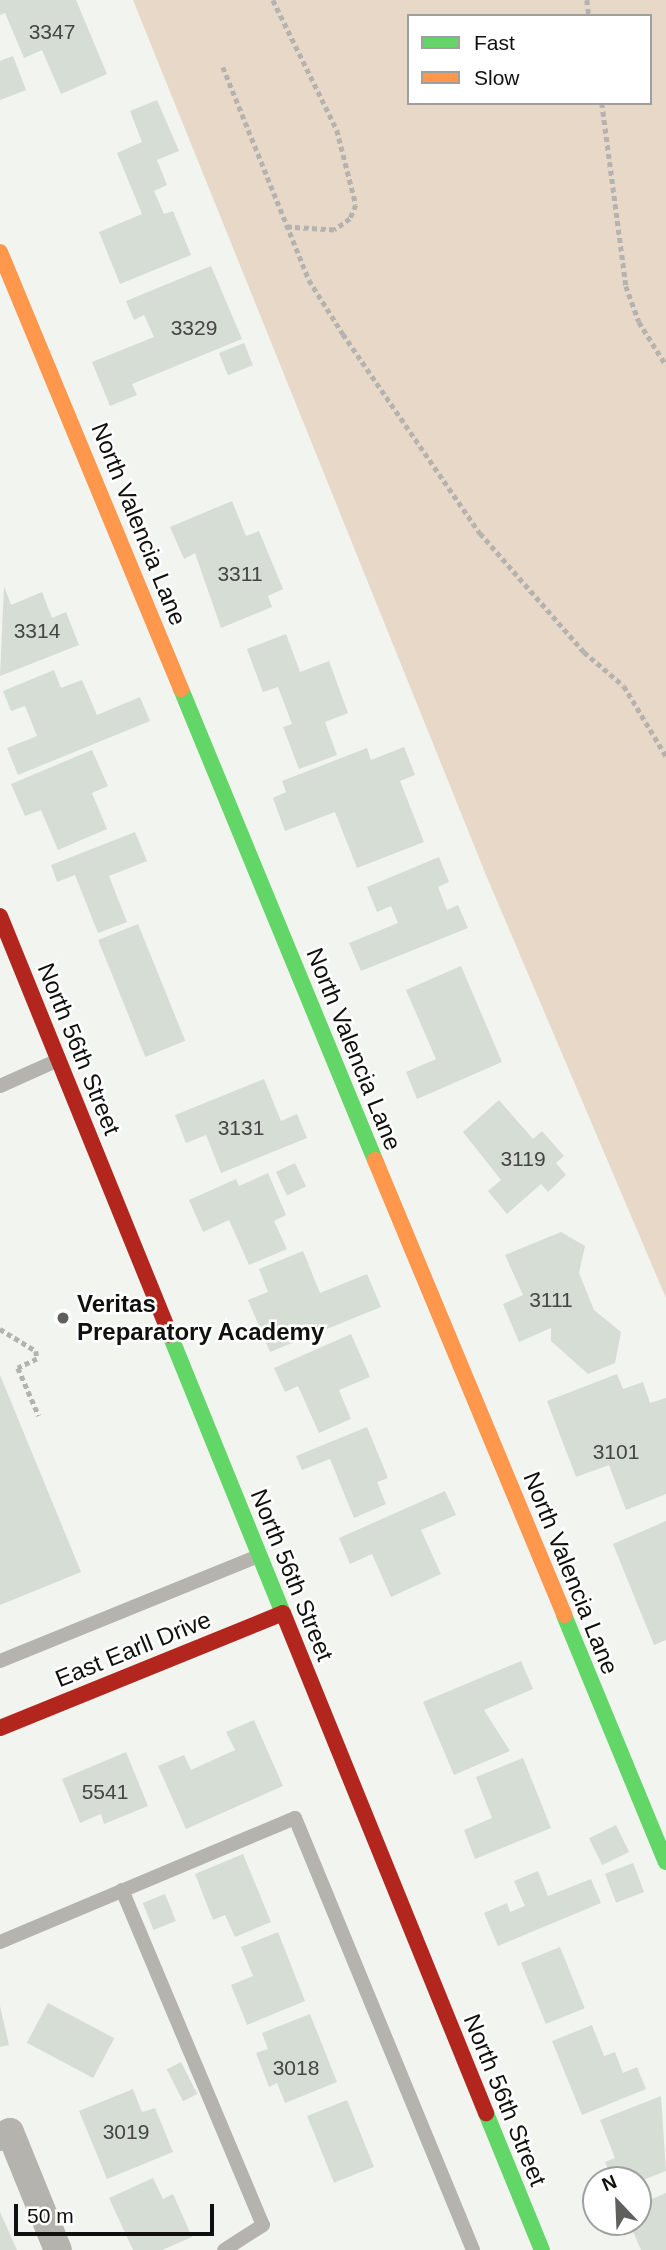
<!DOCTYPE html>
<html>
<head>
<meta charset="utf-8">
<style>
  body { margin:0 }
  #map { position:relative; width:666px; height:2250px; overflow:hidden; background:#f2f4f0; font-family:Helvetica,sans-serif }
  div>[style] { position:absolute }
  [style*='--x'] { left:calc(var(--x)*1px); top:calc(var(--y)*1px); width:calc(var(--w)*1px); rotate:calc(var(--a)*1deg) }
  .green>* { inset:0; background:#e8d8c8 }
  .building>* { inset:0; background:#d5ddd5; transform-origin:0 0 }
  .path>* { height:4.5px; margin-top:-2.25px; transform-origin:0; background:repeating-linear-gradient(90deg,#b4b3af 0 5px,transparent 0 8.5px) }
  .lane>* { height:14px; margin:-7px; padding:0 7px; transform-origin:7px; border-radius:7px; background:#b5b3ad }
  .street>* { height:28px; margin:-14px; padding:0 14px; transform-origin:14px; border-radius:14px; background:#b5b3ad }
  .fast>* { height:16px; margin:-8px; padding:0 8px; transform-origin:8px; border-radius:8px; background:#63d668 }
  .slow>* { height:16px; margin:-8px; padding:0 8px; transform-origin:8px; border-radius:8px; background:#ff974d }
  .jam>* { height:16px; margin:-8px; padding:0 8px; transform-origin:8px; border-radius:8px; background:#b3261e }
  .dots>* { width:19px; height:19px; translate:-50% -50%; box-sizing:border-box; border:4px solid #fff; border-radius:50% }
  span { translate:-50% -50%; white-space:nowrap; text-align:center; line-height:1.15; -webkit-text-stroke:5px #fff; paint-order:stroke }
  .number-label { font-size:21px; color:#434642 }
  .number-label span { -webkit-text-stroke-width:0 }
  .street-label { font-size:24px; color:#10100e }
  .poi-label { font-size:24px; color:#10100e; font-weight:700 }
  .left { translate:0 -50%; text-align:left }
  .legend { position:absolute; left:407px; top:14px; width:245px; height:91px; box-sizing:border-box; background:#fff; border:2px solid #9f9f9f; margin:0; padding:9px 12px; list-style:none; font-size:21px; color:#10100e }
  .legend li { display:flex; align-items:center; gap:14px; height:35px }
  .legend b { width:35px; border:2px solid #9f9f9f }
  .north { position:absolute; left:582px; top:2166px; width:70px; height:70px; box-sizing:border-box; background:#fff; border:2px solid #9f9f9f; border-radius:50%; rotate:337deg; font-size:19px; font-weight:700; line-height:28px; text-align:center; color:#10100e }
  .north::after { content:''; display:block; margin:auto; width:24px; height:32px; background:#5f605d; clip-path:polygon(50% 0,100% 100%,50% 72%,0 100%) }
  .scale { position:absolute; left:14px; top:2204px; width:200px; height:32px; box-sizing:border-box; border:4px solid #10100e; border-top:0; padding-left:9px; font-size:21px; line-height:24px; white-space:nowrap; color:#10100e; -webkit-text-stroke:5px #fff; paint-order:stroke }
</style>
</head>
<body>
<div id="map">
  <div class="green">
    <i style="clip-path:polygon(evenodd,133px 0,666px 0,666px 1298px,486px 875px,133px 0,409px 16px,650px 16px,650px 103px,409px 103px,409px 16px)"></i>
  </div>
  <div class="building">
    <i style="clip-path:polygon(0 0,76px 0,107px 74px,61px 94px,42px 50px,24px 58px,5px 13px,0 15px)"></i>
    <i style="clip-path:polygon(13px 56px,26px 90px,0 100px,0 61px)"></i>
    <i style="clip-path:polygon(157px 100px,179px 151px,157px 160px,167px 185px,154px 191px,164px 214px,173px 211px,191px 255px,120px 284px,99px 232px,142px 214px,117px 153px,142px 142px,130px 111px)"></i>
    <i style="clip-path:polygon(211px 266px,242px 339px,132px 384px,137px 395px,110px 406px,92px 362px,154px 337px,144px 315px,134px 320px,126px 301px)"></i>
    <i style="left:244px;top:343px;width:24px;height:27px;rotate:68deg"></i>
    <i style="clip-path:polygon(232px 501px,246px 536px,259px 531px,283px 589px,268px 596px,272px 607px,221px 628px,195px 553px,184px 559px,170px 527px)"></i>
    <i style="clip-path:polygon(4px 586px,11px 605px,42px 592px,52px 618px,66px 612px,79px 645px,0 676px)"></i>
    <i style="clip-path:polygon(286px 634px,300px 672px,329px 661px,348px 713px,325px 722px,337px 755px,299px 769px,283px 727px,292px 724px,278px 687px,263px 692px,247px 649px)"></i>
    <i style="clip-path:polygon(54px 670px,61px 688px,82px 680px,97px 715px,140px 697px,150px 721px,18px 775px,7px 748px,37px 736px,25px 706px,11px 711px,3px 691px)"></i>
    <i style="clip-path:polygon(404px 747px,415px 775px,400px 781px,424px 842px,357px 868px,335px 812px,285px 831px,273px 798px,286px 792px,282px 781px,367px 748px,371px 760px)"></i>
    <i style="clip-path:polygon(92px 750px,108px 786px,92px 793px,107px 829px,58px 850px,41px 810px,25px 816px,11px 784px)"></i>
    <i style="clip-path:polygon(135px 832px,147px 861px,109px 876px,127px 922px,98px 933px,75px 875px,57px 882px,51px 865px)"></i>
    <i style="clip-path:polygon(439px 857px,449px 882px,438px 887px,447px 910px,458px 905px,468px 928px,361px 971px,349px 943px,398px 923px,391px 906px,377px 912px,367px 887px)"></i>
    <i style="left:138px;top:924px;width:126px;height:43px;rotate:68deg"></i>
    <i style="clip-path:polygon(461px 966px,502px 1062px,417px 1099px,406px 1072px,436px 1059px,406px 990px)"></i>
    <i style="clip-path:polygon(264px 1079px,281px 1121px,297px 1114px,307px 1138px,221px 1173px,206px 1135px,186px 1143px,175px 1115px)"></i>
    <i style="clip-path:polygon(499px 1100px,533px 1139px,542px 1131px,564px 1156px,556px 1163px,566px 1175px,548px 1192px,541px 1184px,507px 1214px,488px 1191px,501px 1180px,463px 1132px)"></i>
    <i style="left:295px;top:1163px;width:26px;height:21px;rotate:65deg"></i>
    <i style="clip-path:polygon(268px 1173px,286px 1215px,274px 1221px,287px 1249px,249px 1265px,229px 1220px,203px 1232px,189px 1200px,236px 1179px,239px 1186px)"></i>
    <i style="clip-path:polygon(561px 1232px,585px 1246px,579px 1273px,594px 1310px,621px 1332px,615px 1363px,588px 1374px,551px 1341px,551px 1328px,519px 1342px,503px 1304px,523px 1295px,505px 1255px)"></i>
    <i style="clip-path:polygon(303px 1251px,320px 1293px,367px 1274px,381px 1307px,270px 1352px,248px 1300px,268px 1292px,259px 1269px)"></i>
    <i style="clip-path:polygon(351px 1334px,370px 1377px,339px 1390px,351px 1419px,319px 1433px,298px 1386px,285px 1392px,274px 1368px)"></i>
    <i style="clip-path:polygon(617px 1374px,623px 1389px,643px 1382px,650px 1403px,666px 1398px,666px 1494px,626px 1510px,609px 1465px,576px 1477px,547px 1401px)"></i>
    <i style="clip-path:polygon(0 1375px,81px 1572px,0 1605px)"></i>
    <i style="clip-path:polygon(367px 1427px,388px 1478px,377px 1482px,386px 1504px,354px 1518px,330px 1459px,302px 1470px,296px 1456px)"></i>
    <i style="clip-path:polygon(445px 1491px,456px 1515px,421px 1530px,441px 1574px,391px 1597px,372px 1554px,350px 1564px,339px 1538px)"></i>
    <i style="clip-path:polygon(666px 1521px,666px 1640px,654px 1645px,613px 1544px)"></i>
    <i style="clip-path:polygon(521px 1661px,533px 1689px,484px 1710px,510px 1751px,454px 1775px,423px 1702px)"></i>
    <i style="clip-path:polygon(254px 1720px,283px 1786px,186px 1829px,158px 1766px,184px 1755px,191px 1770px,235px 1750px,226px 1732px)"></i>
    <i style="clip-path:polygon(126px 1752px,148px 1806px,104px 1824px,101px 1814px,80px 1823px,62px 1779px)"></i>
    <i style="clip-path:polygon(523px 1758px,551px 1828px,475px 1859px,464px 1830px,492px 1818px,476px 1777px)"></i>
    <i style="left:616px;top:1825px;width:30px;height:30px;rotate:64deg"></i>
    <i style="clip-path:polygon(243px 1854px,271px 1922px,235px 1937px,225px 1915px,213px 1920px,195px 1874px)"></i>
    <i style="left:633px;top:1863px;width:31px;height:30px;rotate:69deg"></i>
    <i style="clip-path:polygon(538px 1871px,548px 1896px,591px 1879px,601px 1903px,498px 1946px,484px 1913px,507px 1903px,510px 1912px,525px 1906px,514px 1881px)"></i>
    <i style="left:165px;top:1894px;width:29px;height:24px;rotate:68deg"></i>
    <i style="clip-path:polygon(278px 1932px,305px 2001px,247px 2025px,231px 1985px,253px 1976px,241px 1947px)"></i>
    <i style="left:560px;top:1947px;width:66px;height:42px;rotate:68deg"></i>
    <i style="left:48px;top:2003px;width:75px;height:45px;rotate:28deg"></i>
    <i style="clip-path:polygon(0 2006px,9px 2045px,0 2047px)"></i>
    <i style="clip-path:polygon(310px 2014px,337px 2082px,285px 2103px,277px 2083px,269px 2087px,256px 2053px,268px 2049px,262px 2033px)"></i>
    <i style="clip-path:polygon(592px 2025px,604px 2056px,615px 2052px,623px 2073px,637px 2067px,646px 2089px,582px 2115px,552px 2041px)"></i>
    <i style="left:181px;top:2062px;width:36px;height:16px;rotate:63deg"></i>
    <i style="clip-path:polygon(133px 2089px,142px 2112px,155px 2108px,173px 2152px,107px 2179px,79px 2111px)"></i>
    <i style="clip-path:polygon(661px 2096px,666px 2171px,638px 2182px,612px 2180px,605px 2162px,615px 2158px,600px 2120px)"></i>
    <i style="left:347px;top:2100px;width:72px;height:43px;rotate:68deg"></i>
    <i style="clip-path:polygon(153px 2178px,163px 2199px,173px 2194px,192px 2237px,162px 2250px,133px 2250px,109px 2198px)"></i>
    <i style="clip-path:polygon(666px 2193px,666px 2250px,641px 2250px,629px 2222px,638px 2222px,638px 2205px)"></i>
    <i style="clip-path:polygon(0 2212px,17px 2250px,0 2250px)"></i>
  </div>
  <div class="path">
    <i style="--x:273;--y:0;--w:145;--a:63.8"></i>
    <i style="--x:337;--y:130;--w:77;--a:75.8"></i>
    <i style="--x:356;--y:205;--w:15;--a:113"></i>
    <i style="--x:350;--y:219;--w:19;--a:145"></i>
    <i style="--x:334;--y:230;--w:48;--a:-176.4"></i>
    <i style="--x:587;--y:0;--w:16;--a:83"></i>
    <i style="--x:223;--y:67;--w:230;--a:68"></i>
    <i style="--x:309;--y:280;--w:64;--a:57.8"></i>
    <i style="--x:343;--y:334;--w:242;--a:55.5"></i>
    <i style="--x:480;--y:533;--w:158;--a:48.8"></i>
    <i style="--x:584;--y:652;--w:52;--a:40.4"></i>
    <i style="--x:624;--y:686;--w:82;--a:59"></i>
    <i style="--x:602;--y:103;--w:185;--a:82.5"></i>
    <i style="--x:626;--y:286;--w:38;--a:70"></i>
    <i style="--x:639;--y:322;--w:51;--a:57.9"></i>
    <i style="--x:0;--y:1329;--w:42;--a:31.4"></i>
    <i style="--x:36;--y:1351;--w:8;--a:83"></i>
    <i style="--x:37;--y:1359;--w:21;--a:155"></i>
    <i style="--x:18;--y:1368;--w:52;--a:66.4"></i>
  </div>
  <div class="lane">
    <i style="--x:0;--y:1086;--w:61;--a:-24.1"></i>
    <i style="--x:0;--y:1661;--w:279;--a:-22.1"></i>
    <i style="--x:122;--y:1890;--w:363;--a:67.2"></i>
    <i style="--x:263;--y:2225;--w:46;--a:147.3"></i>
    <i style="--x:0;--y:1942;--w:320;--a:-22.8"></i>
    <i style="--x:295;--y:1818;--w:467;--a:67.6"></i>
  </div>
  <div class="street">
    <i style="--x:0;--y:2137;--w:11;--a:-27"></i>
    <i style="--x:10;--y:2132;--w:127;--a:67.9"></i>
  </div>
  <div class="fast">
    <i style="--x:181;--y:689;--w:509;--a:67.61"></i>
    <i style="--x:170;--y:1335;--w:300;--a:67.9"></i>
    <i style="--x:564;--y:1615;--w:267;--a:67.6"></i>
    <i style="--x:486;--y:2113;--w:148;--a:67.8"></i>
  </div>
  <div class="slow">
    <i style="--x:0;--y:252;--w:473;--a:67.5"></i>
    <i style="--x:375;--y:1160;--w:493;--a:67.4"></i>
  </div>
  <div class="jam">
    <i style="--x:0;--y:916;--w:452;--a:67.9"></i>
    <i style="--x:283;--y:1613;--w:540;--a:67.9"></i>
    <i style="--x:0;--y:1728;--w:305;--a:-22.1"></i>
  </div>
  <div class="dots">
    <i style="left:63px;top:1318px;background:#5f605d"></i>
  </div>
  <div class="number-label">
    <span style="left:52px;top:32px">3347</span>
    <span style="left:194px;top:328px">3329</span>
    <span style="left:240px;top:574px">3311</span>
    <span style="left:37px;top:631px">3314</span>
    <span style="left:241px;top:1128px">3131</span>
    <span style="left:523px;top:1159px">3119</span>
    <span style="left:551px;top:1300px">3111</span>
    <span style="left:616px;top:1452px">3101</span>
    <span style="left:105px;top:1792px">5541</span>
    <span style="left:296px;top:2068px">3018</span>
    <span style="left:126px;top:2132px">3019</span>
  </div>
  <div class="street-label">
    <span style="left:139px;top:524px;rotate:68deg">North Valencia Lane</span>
    <span style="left:79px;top:1049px;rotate:68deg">North 56th Street</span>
    <span style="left:354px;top:1049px;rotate:68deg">North Valencia Lane</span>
    <span style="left:571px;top:1573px;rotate:68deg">North Valencia Lane</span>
    <span style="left:292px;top:1575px;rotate:68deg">North 56th Street</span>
    <span style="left:133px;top:1649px;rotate:-22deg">East Earll Drive</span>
    <span style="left:505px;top:2100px;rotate:68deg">North 56th Street</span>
  </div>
  <div class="poi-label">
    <span class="left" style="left:77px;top:1318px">Veritas<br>Preparatory Academy</span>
  </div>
  <ul class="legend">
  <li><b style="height:9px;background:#63d668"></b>Fast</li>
  <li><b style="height:9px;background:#ff974d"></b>Slow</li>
  </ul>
  <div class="north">N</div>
  <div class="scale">50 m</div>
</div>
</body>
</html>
